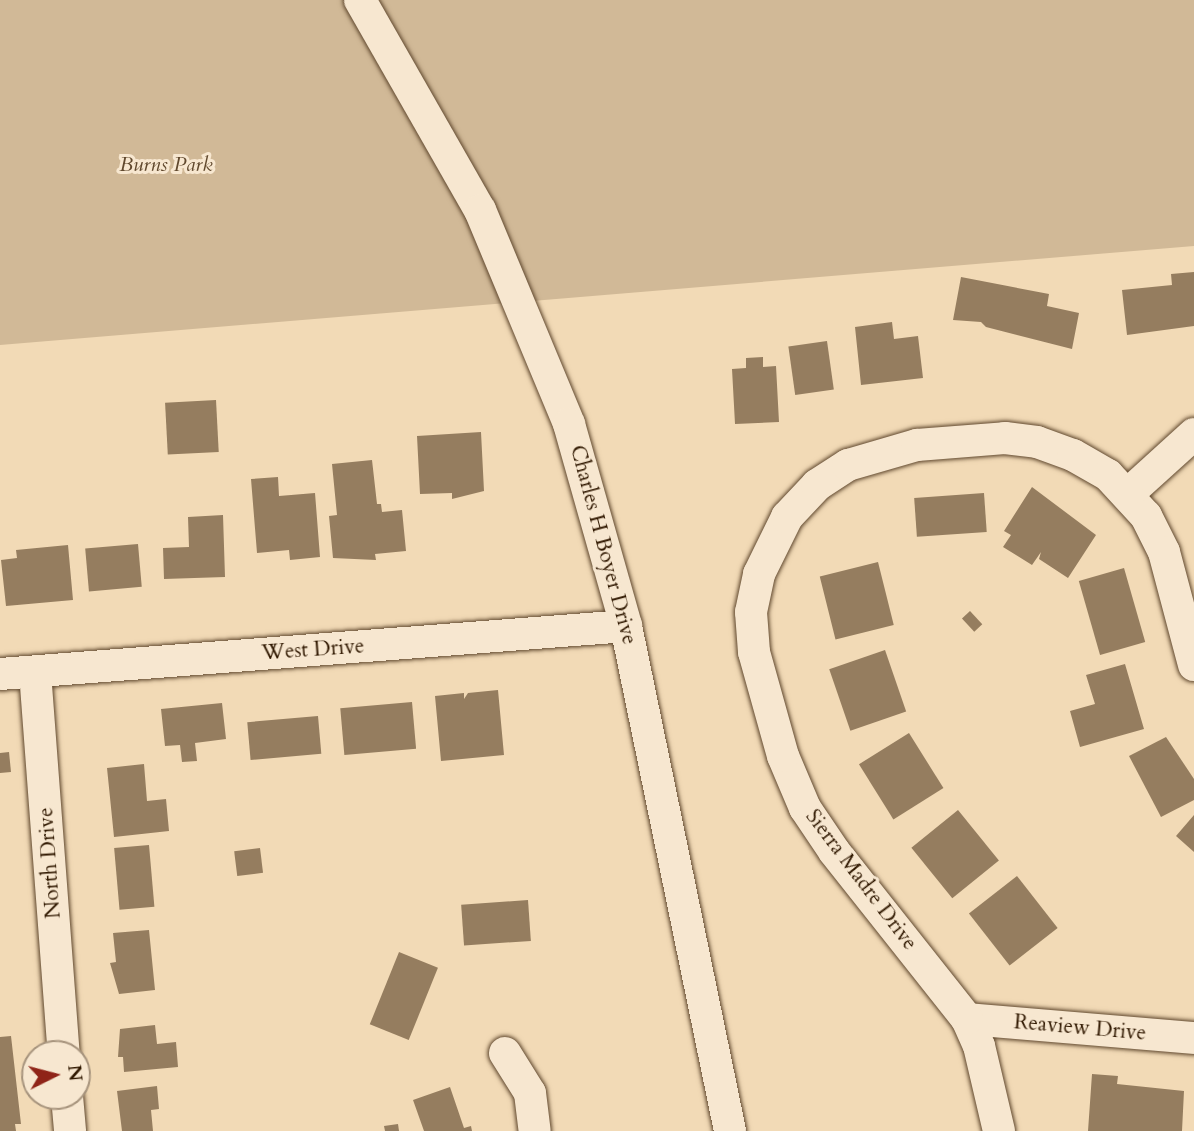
<!DOCTYPE html>
<html>
<head>
<meta charset="utf-8">
<style>
  body { margin:0 }
  #map { position:relative; width:1194px; height:1131px; overflow:hidden; background:#f2dab6; font-family:Cardo,serif }
  div>[style] { position:absolute }
  [style*='--x'] { left:calc(var(--x)*1px); top:calc(var(--y)*1px); width:calc(var(--w)*1px); rotate:calc(var(--a)*1deg) }
  .green>* { inset:0; background:#d1b997 }
  .building>* { inset:0; background:#957d5f; transform-origin:0 0 }
  .roads { filter:drop-shadow(0 0 2px #60482e) drop-shadow(0 0 2px #60482e) }
  .minor>* { height:32px; margin:-16px; padding:0 16px; transform-origin:16px; border-radius:16px; background:#f7e7d0 }
  span { translate:-50% -50%; white-space:nowrap; text-align:center; line-height:1.15; -webkit-text-stroke:6px #f7e7d0; paint-order:stroke }
  .park-label { font-size:21px; color:#60482d; font-style:italic }
  .street-label { font-size:21px; color:#301800 }
  .north { position:absolute; left:21px; top:1040px; width:70px; height:70px; box-sizing:border-box; background:#f7e7d0; border:2px solid #a7947d; border-radius:50%; rotate:84deg; font-size:19px; font-weight:700; line-height:28px; text-align:center; color:#301800 }
  .north::after { content:''; display:block; margin:auto; width:24px; height:32px; background:#8f2418; clip-path:polygon(50% 0,100% 100%,50% 72%,0 100%) }
</style>
</head>
<body>
<div id="map">
  <div class="green">
    <i style="clip-path:polygon(0 0,1194px 0,1194px 246px,0 345px)"></i>
  </div>
  <div class="building">
    <i style="clip-path:polygon(1194px 272px,1194px 326px,1127px 335px,1122px 290px,1172px 285px,1171px 274px)"></i>
    <i style="clip-path:polygon(961px 277px,1049px 294px,1047px 306px,1079px 313px,1072px 349px,986px 327px,981px 322px,953px 320px)"></i>
    <i style="clip-path:polygon(892px 322px,894px 339px,918px 336px,923px 378px,861px 385px,855px 327px)"></i>
    <i style="left:827px;top:341px;width:49px;height:39px;rotate:82deg"></i>
    <i style="clip-path:polygon(763px 357px,763px 367px,776px 366px,779px 422px,735px 424px,732px 369px,746px 368px,746px 358px)"></i>
    <i style="left:216px;top:400px;width:52px;height:51px;rotate:87deg"></i>
    <i style="clip-path:polygon(481px 432px,484px 491px,452px 499px,452px 493px,420px 494px,417px 436px)"></i>
    <i style="clip-path:polygon(372px 460px,377px 504px,381px 504px,382px 512px,402px 510px,406px 551px,375px 554px,376px 560px,333px 558px,329px 516px,337px 515px,332px 464px)"></i>
    <i style="clip-path:polygon(278px 477px,279px 496px,315px 493px,320px 557px,290px 560px,289px 550px,257px 553px,251px 479px)"></i>
    <i style="clip-path:polygon(1032px 487px,1096px 535px,1068px 578px,1039px 559px,1041px 552px,1032px 565px,1003px 547px,1011px 535px,1004px 531px)"></i>
    <i style="left:984px;top:493px;width:39px;height:70px;rotate:86deg"></i>
    <i style="clip-path:polygon(223px 515px,225px 577px,164px 579px,163px 548px,189px 547px,188px 517px)"></i>
    <i style="left:138px;top:544px;width:43px;height:53px;rotate:85deg"></i>
    <i style="clip-path:polygon(68px 545px,73px 600px,6px 606px,1px 560px,17px 558px,16px 550px)"></i>
    <i style="left:878px;top:562px;width:65px;height:60px;rotate:76deg"></i>
    <i style="left:1124px;top:568px;width:77px;height:47px;rotate:74deg"></i>
    <i style="left:970px;top:611px;width:18px;height:11px;rotate:47deg"></i>
    <i style="left:885px;top:650px;width:65px;height:59px;rotate:71deg"></i>
    <i style="clip-path:polygon(1125px 664px,1144px 729px,1080px 747px,1070px 711px,1095px 704px,1086px 675px)"></i>
    <i style="clip-path:polygon(498px 690px,504px 755px,441px 761px,435px 696px,464px 693px,464px 699px,468px 693px)"></i>
    <i style="left:412px;top:702px;width:47px;height:72px;rotate:85deg"></i>
    <i style="clip-path:polygon(222px 703px,226px 739px,195px 743px,197px 761px,182px 762px,180px 745px,165px 746px,161px 709px)"></i>
    <i style="left:318px;top:716px;width:38px;height:71px;rotate:85deg"></i>
    <i style="left:909px;top:733px;width:65px;height:59px;rotate:58deg"></i>
    <i style="clip-path:polygon(1166px 737px,1194px 779px,1194px 800px,1161px 817px,1129px 756px)"></i>
    <i style="clip-path:polygon(9px 752px,11px 772px,0 773px,0 753px)"></i>
    <i style="clip-path:polygon(144px 764px,147px 801px,166px 799px,169px 831px,114px 837px,107px 768px)"></i>
    <i style="left:958px;top:810px;width:65px;height:60px;rotate:51deg"></i>
    <i style="clip-path:polygon(1194px 815px,1194px 852px,1176px 836px)"></i>
    <i style="left:149px;top:845px;width:62px;height:35px;rotate:85deg"></i>
    <i style="left:260px;top:848px;width:25px;height:26px;rotate:83deg"></i>
    <i style="left:1017px;top:876px;width:66px;height:61px;rotate:52deg"></i>
    <i style="left:528px;top:900px;width:41px;height:67px;rotate:86deg"></i>
    <i style="clip-path:polygon(149px 930px,155px 990px,119px 994px,110px 963px,116px 962px,113px 933px)"></i>
    <i style="left:399px;top:952px;width:42px;height:78px;rotate:22deg"></i>
    <i style="clip-path:polygon(155px 1025px,157px 1044px,176px 1042px,178px 1067px,124px 1072px,123px 1057px,118px 1057px,120px 1029px)"></i>
    <i style="clip-path:polygon(11px 1036px,21px 1124px,15px 1124px,16px 1131px,0 1131px,0 1037px)"></i>
    <i style="clip-path:polygon(1092px 1074px,1118px 1076px,1117px 1084px,1184px 1091px,1182px 1131px,1088px 1131px)"></i>
    <i style="clip-path:polygon(157px 1086px,159px 1109px,151px 1110px,153px 1131px,122px 1131px,117px 1091px)"></i>
    <i style="clip-path:polygon(450px 1087px,464px 1128px,471px 1126px,472px 1131px,424px 1131px,413px 1100px)"></i>
    <i style="clip-path:polygon(398px 1124px,399px 1131px,385px 1131px,384px 1126px)"></i>
  </div>
  <div class="roads">
    <div class="minor">
      <i style="--x:360;--y:0;--w:242;--a:60.3"></i>
      <i style="--x:480;--y:210;--w:232;--a:67.4"></i>
      <i style="--x:569;--y:424;--w:210;--a:74.2"></i>
      <i style="--x:626;--y:626;--w:516;--a:78.36"></i>
      <i style="--x:1129;--y:493;--w:88;--a:-42.2"></i>
      <i style="--x:35;--y:672;--w:383;--a:85.7"></i>
      <i style="--x:0;--y:674;--w:628;--a:-4.38"></i>
      <i style="--x:967;--y:1019;--w:228;--a:4.8"></i>
      <i style="--x:505;--y:1053;--w:47;--a:58"></i>
      <i style="--x:530;--y:1093;--w:38;--a:83"></i>
      <i style="--x:67;--y:1096;--w:35;--a:85"></i>
      <i style="--x:999;--y:1131;--w:87;--a:-103.2"></i>
      <i style="--x:979;--y:1046;--w:30;--a:-114"></i>
      <i style="--x:967;--y:1019;--w:214;--a:-128.4"></i>
      <i style="--x:834;--y:851;--w:52;--a:-124"></i>
      <i style="--x:805;--y:808;--w:56;--a:-112.9"></i>
      <i style="--x:783;--y:756;--w:108;--a:-105.6"></i>
      <i style="--x:754;--y:652;--w:40;--a:-94.3"></i>
      <i style="--x:751;--y:612;--w:39;--a:-78"></i>
      <i style="--x:759;--y:574;--w:64;--a:-63.8"></i>
      <i style="--x:787;--y:517;--w:44;--a:-46.8"></i>
      <i style="--x:817;--y:485;--w:37;--a:-33"></i>
      <i style="--x:848;--y:465;--w:72;--a:-16.2"></i>
      <i style="--x:917;--y:445;--w:88;--a:-4.5"></i>
      <i style="--x:1005;--y:438;--w:32;--a:7"></i>
      <i style="--x:1037;--y:442;--w:38;--a:20"></i>
      <i style="--x:1073;--y:455;--w:40;--a:29.7"></i>
      <i style="--x:1108;--y:475;--w:56;--a:47.2"></i>
      <i style="--x:1146;--y:516;--w:40;--a:63.4"></i>
      <i style="--x:1164;--y:552;--w:117;--a:75.1"></i>
    </div>
  </div>
  <div class="park-label">
    <span style="left:166px;top:165px">Burns Park</span>
  </div>
  <div class="street-label">
    <span style="left:603px;top:545px;rotate:75deg">Charles H Boyer Drive</span>
    <span style="left:313px;top:650px;rotate:-4deg">West Drive</span>
    <span style="left:50px;top:863px;rotate:-94deg">North Drive</span>
    <span style="left:861px;top:880px;rotate:53deg">Sierra Madre Drive</span>
    <span style="left:1080px;top:1028px;rotate:5deg">Reaview Drive</span>
  </div>
  <div class="north">N</div>
</div>
</body>
</html>
